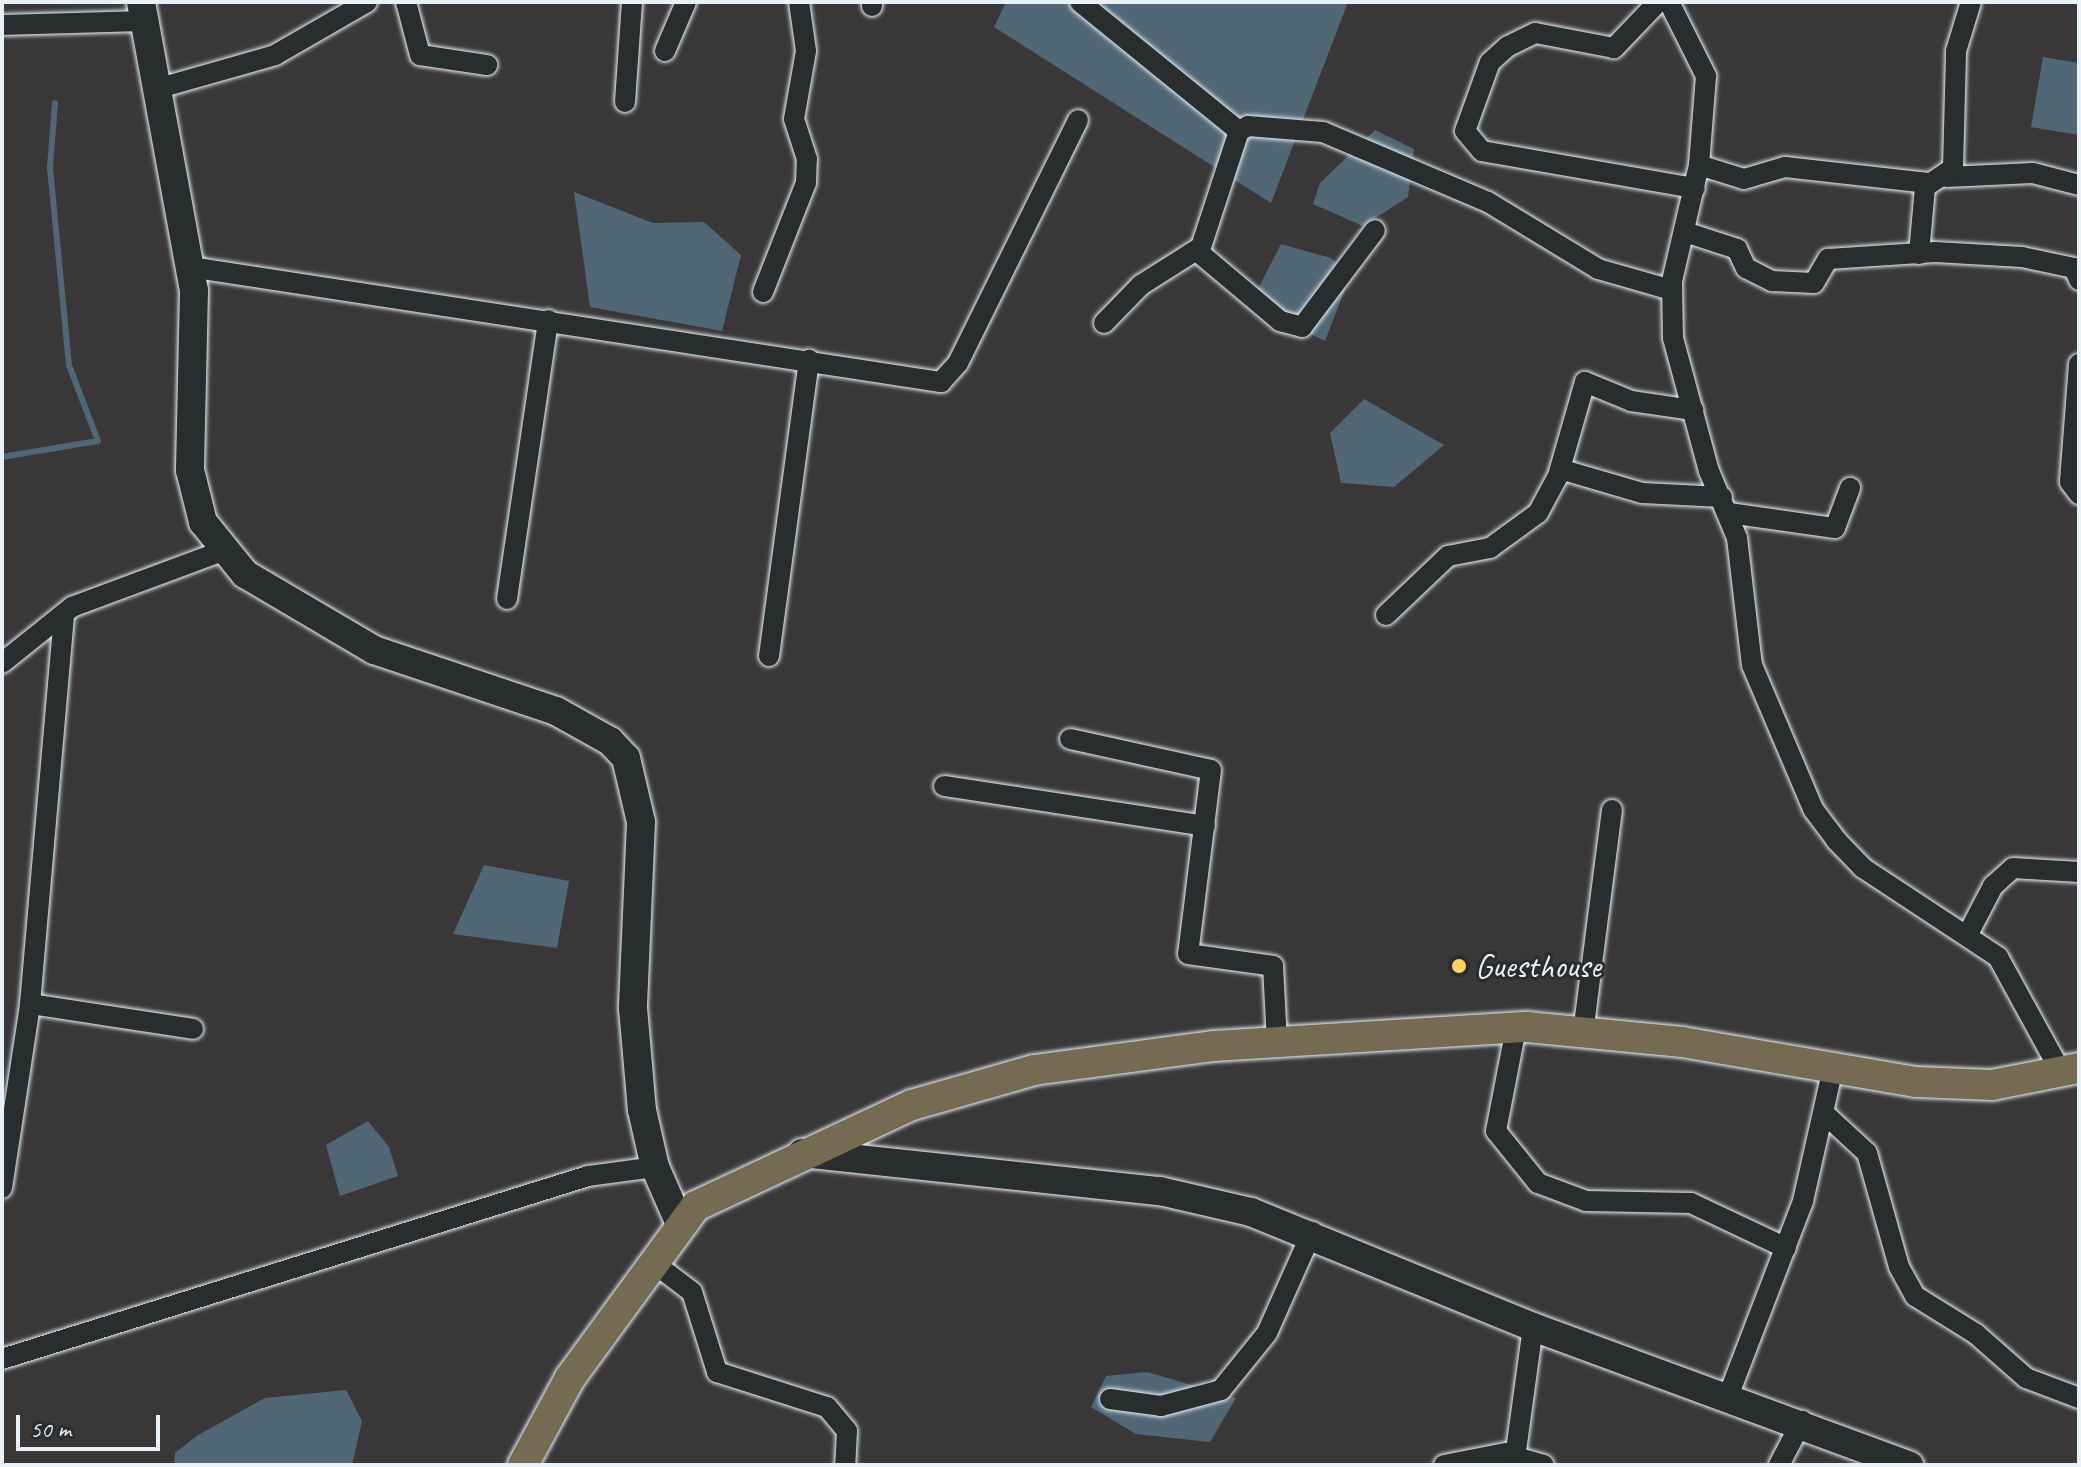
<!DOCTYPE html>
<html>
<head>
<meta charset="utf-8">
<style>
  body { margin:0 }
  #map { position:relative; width:2081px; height:1467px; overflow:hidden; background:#393738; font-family:Caveat,sans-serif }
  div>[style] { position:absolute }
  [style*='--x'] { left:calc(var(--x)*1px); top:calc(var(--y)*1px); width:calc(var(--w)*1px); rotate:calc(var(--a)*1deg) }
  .water>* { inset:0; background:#526776 }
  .stream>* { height:6px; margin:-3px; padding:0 3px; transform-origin:3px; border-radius:3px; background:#526776 }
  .roads { filter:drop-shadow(0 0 2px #e8f1f8) drop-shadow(0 0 2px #e8f1f8) }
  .street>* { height:20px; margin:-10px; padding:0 10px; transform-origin:10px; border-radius:10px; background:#2a2d2e }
  .secondary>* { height:28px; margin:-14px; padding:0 14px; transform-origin:14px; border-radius:14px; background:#2a2d2e }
  .primary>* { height:30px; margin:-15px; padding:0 15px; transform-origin:15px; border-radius:15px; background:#756b52 }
  .dots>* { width:22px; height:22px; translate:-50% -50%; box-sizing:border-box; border:4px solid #2a2d2e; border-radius:50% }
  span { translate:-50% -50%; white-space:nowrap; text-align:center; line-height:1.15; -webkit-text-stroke:6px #2a2d2e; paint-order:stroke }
  .poi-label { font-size:34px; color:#e8f1f8 }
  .left { translate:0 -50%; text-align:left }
  .frame { position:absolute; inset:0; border:4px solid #e8f1f8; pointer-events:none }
  .scale { position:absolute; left:16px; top:1415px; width:144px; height:36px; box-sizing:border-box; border:4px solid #e8f1f8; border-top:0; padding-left:10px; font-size:24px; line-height:28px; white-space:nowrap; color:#e8f1f8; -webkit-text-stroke:6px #2a2d2e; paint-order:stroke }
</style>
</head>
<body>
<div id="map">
  <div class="water">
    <i style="clip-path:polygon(1006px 2px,1348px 2px,1271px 203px,994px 27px)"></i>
    <i style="clip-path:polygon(2043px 57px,2079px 63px,2079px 135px,2031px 127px)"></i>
    <i style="clip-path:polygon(1375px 130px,1414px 149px,1408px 197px,1363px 226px,1313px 204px,1320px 183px)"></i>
    <i style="clip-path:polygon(574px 192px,653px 223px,704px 222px,741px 255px,722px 331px,590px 307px)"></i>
    <i style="clip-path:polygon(1281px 244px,1331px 258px,1350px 276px,1325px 341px,1286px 322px,1257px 291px)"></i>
    <i style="clip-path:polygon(1364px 399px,1444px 445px,1394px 487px,1341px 483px,1330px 433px)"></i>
    <i style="clip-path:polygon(484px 865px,569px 881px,557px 948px,453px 934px)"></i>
    <i style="clip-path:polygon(368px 1121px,389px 1147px,398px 1176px,340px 1196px,326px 1145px)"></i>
    <i style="clip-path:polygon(1147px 1372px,1236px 1398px,1210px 1442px,1136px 1434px,1091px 1407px,1106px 1376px)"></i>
    <i style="clip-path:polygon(346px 1390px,362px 1421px,352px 1465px,174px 1465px,175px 1453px,198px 1435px,265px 1398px)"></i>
  </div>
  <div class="stream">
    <i style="--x:2;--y:457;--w:97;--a:-9.5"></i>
    <i style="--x:98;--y:441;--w:81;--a:-110.9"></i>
    <i style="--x:69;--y:365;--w:199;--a:-95.5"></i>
    <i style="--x:50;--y:167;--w:64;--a:-85.5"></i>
  </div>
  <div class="roads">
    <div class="street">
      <i style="--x:406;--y:2;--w:55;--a:75.2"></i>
      <i style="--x:420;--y:55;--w:68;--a:8.5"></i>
      <i style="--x:1080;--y:2;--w:205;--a:39.1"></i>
      <i style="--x:1658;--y:2;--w:64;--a:133.7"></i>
      <i style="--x:1614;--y:48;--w:80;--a:-169.2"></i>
      <i style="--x:1535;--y:33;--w:30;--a:154"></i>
      <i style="--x:1508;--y:46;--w:24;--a:138"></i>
      <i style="--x:1490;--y:62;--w:73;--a:109.9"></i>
      <i style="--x:1465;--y:131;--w:26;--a:50"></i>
      <i style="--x:1482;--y:151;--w:216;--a:9.9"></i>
      <i style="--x:1669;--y:2;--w:83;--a:63.4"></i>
      <i style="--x:1706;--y:76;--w:89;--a:94.5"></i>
      <i style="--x:1699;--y:165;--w:119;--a:103.1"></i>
      <i style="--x:1672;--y:281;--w:57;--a:89"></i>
      <i style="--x:1673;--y:338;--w:138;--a:74.9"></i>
      <i style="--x:1709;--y:471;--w:73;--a:67.3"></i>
      <i style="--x:1737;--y:538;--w:128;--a:83.3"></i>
      <i style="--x:1752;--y:665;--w:156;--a:67"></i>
      <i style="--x:1813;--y:809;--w:39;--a:53"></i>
      <i style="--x:1836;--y:840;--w:39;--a:46"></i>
      <i style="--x:1863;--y:868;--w:162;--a:33.4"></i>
      <i style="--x:1998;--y:957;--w:131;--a:61.3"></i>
      <i style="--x:872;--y:6;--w:4;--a:-90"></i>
      <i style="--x:2;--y:25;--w:141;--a:-1.6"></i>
      <i style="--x:665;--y:51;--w:53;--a:-66.8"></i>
      <i style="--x:156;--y:89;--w:124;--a:-15.9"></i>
      <i style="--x:275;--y:55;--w:106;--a:-29.9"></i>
      <i style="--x:625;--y:102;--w:100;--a:-86"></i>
      <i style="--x:1699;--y:165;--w:47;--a:17.3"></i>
      <i style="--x:1744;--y:179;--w:43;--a:-16.3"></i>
      <i style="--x:1785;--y:167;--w:144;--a:6.4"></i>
      <i style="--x:1947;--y:177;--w:86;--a:-2.7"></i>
      <i style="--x:2033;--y:173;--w:48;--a:14.6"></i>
      <i style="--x:1685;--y:232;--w:55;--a:18.1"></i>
      <i style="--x:1737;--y:249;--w:21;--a:65"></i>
      <i style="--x:1746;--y:268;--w:29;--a:27"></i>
      <i style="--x:1772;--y:281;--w:42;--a:2.7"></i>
      <i style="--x:1814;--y:283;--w:28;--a:-60"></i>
      <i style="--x:1828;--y:259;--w:107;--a:-3.7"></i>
      <i style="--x:1935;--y:252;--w:87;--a:3.3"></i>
      <i style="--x:2022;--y:257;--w:53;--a:11.9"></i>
      <i style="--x:2074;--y:268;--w:13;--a:67"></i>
      <i style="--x:1197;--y:251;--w:109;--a:40.1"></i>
      <i style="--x:1280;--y:321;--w:23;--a:15"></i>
      <i style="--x:1302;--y:327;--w:121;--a:-53"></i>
      <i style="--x:1919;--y:254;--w:67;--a:-84.9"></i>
      <i style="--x:1925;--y:187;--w:34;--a:-34"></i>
      <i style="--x:1953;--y:168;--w:117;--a:-88.5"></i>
      <i style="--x:1956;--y:51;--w:51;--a:-73"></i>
      <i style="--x:190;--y:267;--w:760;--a:8.71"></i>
      <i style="--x:941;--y:382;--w:25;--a:-48"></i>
      <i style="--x:958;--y:363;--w:271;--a:-63.7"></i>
      <i style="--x:763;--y:292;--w:117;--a:-68.5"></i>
      <i style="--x:806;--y:183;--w:24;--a:-88"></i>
      <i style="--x:807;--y:159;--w:42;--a:-108"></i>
      <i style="--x:794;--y:119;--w:69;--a:-80"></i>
      <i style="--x:806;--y:51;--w:49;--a:-98.1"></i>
      <i style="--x:1104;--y:323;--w:53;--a:-45.8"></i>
      <i style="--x:1141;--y:285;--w:71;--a:-32.3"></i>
      <i style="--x:1201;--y:247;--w:122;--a:-71.9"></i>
      <i style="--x:1239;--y:131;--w:10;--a:-29"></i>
      <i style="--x:1248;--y:126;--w:75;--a:4.6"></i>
      <i style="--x:1323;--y:132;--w:179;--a:23"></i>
      <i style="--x:1488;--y:202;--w:129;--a:31.3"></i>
      <i style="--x:1598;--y:269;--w:76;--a:16"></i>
      <i style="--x:2079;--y:364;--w:118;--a:94.4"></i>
      <i style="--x:2070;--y:482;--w:15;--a:53"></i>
      <i style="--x:1560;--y:469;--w:85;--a:16.3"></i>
      <i style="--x:1642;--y:493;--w:80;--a:2.9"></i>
      <i style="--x:1729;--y:513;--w:107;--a:8.1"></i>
      <i style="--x:1835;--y:528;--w:43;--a:-69.4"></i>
      <i style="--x:507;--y:599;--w:282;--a:-81.6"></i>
      <i style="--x:1386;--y:615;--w:86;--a:-43.6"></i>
      <i style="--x:1448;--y:556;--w:43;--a:-10.8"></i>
      <i style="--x:1490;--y:548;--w:59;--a:-36.1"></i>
      <i style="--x:1538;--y:513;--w:42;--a:-61.6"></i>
      <i style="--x:1558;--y:476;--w:98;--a:-74"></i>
      <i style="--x:1585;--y:382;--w:50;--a:22.4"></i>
      <i style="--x:1631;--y:401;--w:63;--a:8.3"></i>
      <i style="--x:769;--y:656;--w:299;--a:-82.3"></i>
      <i style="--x:2;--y:663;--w:90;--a:-38.7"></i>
      <i style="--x:72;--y:607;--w:158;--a:-20.4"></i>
      <i style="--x:1070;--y:739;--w:144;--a:12.4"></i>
      <i style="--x:1211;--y:770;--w:185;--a:97.1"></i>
      <i style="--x:1188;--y:954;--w:86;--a:8"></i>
      <i style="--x:1273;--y:966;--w:76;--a:87"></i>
      <i style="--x:944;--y:786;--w:264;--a:8.7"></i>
      <i style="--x:1969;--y:932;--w:52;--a:-62.4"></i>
      <i style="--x:1993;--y:886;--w:27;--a:-42"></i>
      <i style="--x:2013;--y:868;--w:66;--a:3.5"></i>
      <i style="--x:30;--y:1004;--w:165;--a:8.7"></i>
      <i style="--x:1516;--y:1028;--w:105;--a:101"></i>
      <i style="--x:1496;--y:1131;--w:67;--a:51.1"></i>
      <i style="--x:1538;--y:1183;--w:51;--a:20.6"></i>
      <i style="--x:1586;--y:1201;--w:105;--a:1.1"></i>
      <i style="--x:1691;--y:1203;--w:105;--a:25.3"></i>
      <i style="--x:1583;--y:1033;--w:225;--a:-82.6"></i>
      <i style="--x:1827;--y:1116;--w:54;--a:42.8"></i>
      <i style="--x:1867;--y:1153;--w:118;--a:74.3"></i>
      <i style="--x:1899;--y:1267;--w:33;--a:61"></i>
      <i style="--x:1915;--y:1296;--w:72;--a:31.9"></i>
      <i style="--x:1976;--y:1334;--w:67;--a:41.3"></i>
      <i style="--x:2026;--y:1378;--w:57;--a:20.7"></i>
      <i style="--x:2;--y:1188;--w:186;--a:-81.3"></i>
      <i style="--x:30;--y:1004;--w:392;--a:-85"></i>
      <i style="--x:655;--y:1264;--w:46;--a:37.1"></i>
      <i style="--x:692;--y:1292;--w:84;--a:72.6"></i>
      <i style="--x:717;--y:1372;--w:115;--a:17.7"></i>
      <i style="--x:827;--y:1407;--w:31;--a:50"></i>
      <i style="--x:847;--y:1431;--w:34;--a:93"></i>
      <i style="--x:2;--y:1359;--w:614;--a:-17.34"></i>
      <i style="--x:588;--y:1176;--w:68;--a:-7.7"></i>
      <i style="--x:1729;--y:1394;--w:207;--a:-69"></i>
      <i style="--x:1803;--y:1201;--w:132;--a:-77.3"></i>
      <i style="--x:1110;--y:1399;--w:51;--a:7.8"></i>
      <i style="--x:1161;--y:1406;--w:62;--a:-14.9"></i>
      <i style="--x:1221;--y:1390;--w:73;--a:-51.1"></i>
      <i style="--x:1267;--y:1333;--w:111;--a:-66"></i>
      <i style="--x:1509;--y:1455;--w:36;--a:16"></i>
      <i style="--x:1444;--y:1465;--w:73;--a:-11"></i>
      <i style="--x:1516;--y:1451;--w:125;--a:-82.2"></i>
      <i style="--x:1779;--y:1465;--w:50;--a:-62.4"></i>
    </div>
    <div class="secondary">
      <i style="--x:141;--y:2;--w:294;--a:79.6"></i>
      <i style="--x:194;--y:291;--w:179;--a:91.3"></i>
      <i style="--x:190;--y:470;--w:54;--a:76"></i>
      <i style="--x:203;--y:522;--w:67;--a:51.1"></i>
      <i style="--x:245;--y:574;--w:150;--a:30.5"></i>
      <i style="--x:374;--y:650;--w:192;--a:18.5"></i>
      <i style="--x:556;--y:711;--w:62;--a:29.1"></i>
      <i style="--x:610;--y:741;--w:23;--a:47"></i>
      <i style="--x:626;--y:758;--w:66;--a:76.8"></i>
      <i style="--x:641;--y:822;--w:186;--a:92.5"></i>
      <i style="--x:633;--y:1008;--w:102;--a:85"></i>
      <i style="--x:642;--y:1110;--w:58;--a:77.2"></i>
      <i style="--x:655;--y:1167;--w:62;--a:66.3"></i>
      <i style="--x:802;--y:1153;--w:360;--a:6.1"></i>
      <i style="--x:1160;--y:1191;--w:93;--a:13"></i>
      <i style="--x:1251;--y:1212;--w:305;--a:22.2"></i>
      <i style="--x:1533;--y:1327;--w:401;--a:20.2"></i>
    </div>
    <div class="primary">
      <i style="--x:523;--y:1465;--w:99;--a:-61.6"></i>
      <i style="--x:570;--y:1378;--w:213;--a:-53.8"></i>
      <i style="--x:696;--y:1206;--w:238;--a:-25.1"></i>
      <i style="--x:912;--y:1105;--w:127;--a:-16"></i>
      <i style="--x:1034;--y:1070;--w:182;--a:-7.6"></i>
      <i style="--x:1214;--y:1046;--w:314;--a:-3.5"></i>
      <i style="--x:1527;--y:1027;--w:156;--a:5.5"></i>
      <i style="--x:1682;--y:1042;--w:237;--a:9.7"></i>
      <i style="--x:1916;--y:1082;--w:76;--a:2.3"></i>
      <i style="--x:1992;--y:1085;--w:89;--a:-11.1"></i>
    </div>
  </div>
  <div class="dots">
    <i style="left:1459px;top:966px;background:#ffd166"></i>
  </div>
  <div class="poi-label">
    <span class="left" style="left:1475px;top:966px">Guesthouse</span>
  </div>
  <div class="frame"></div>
  <div class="scale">50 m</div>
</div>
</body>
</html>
